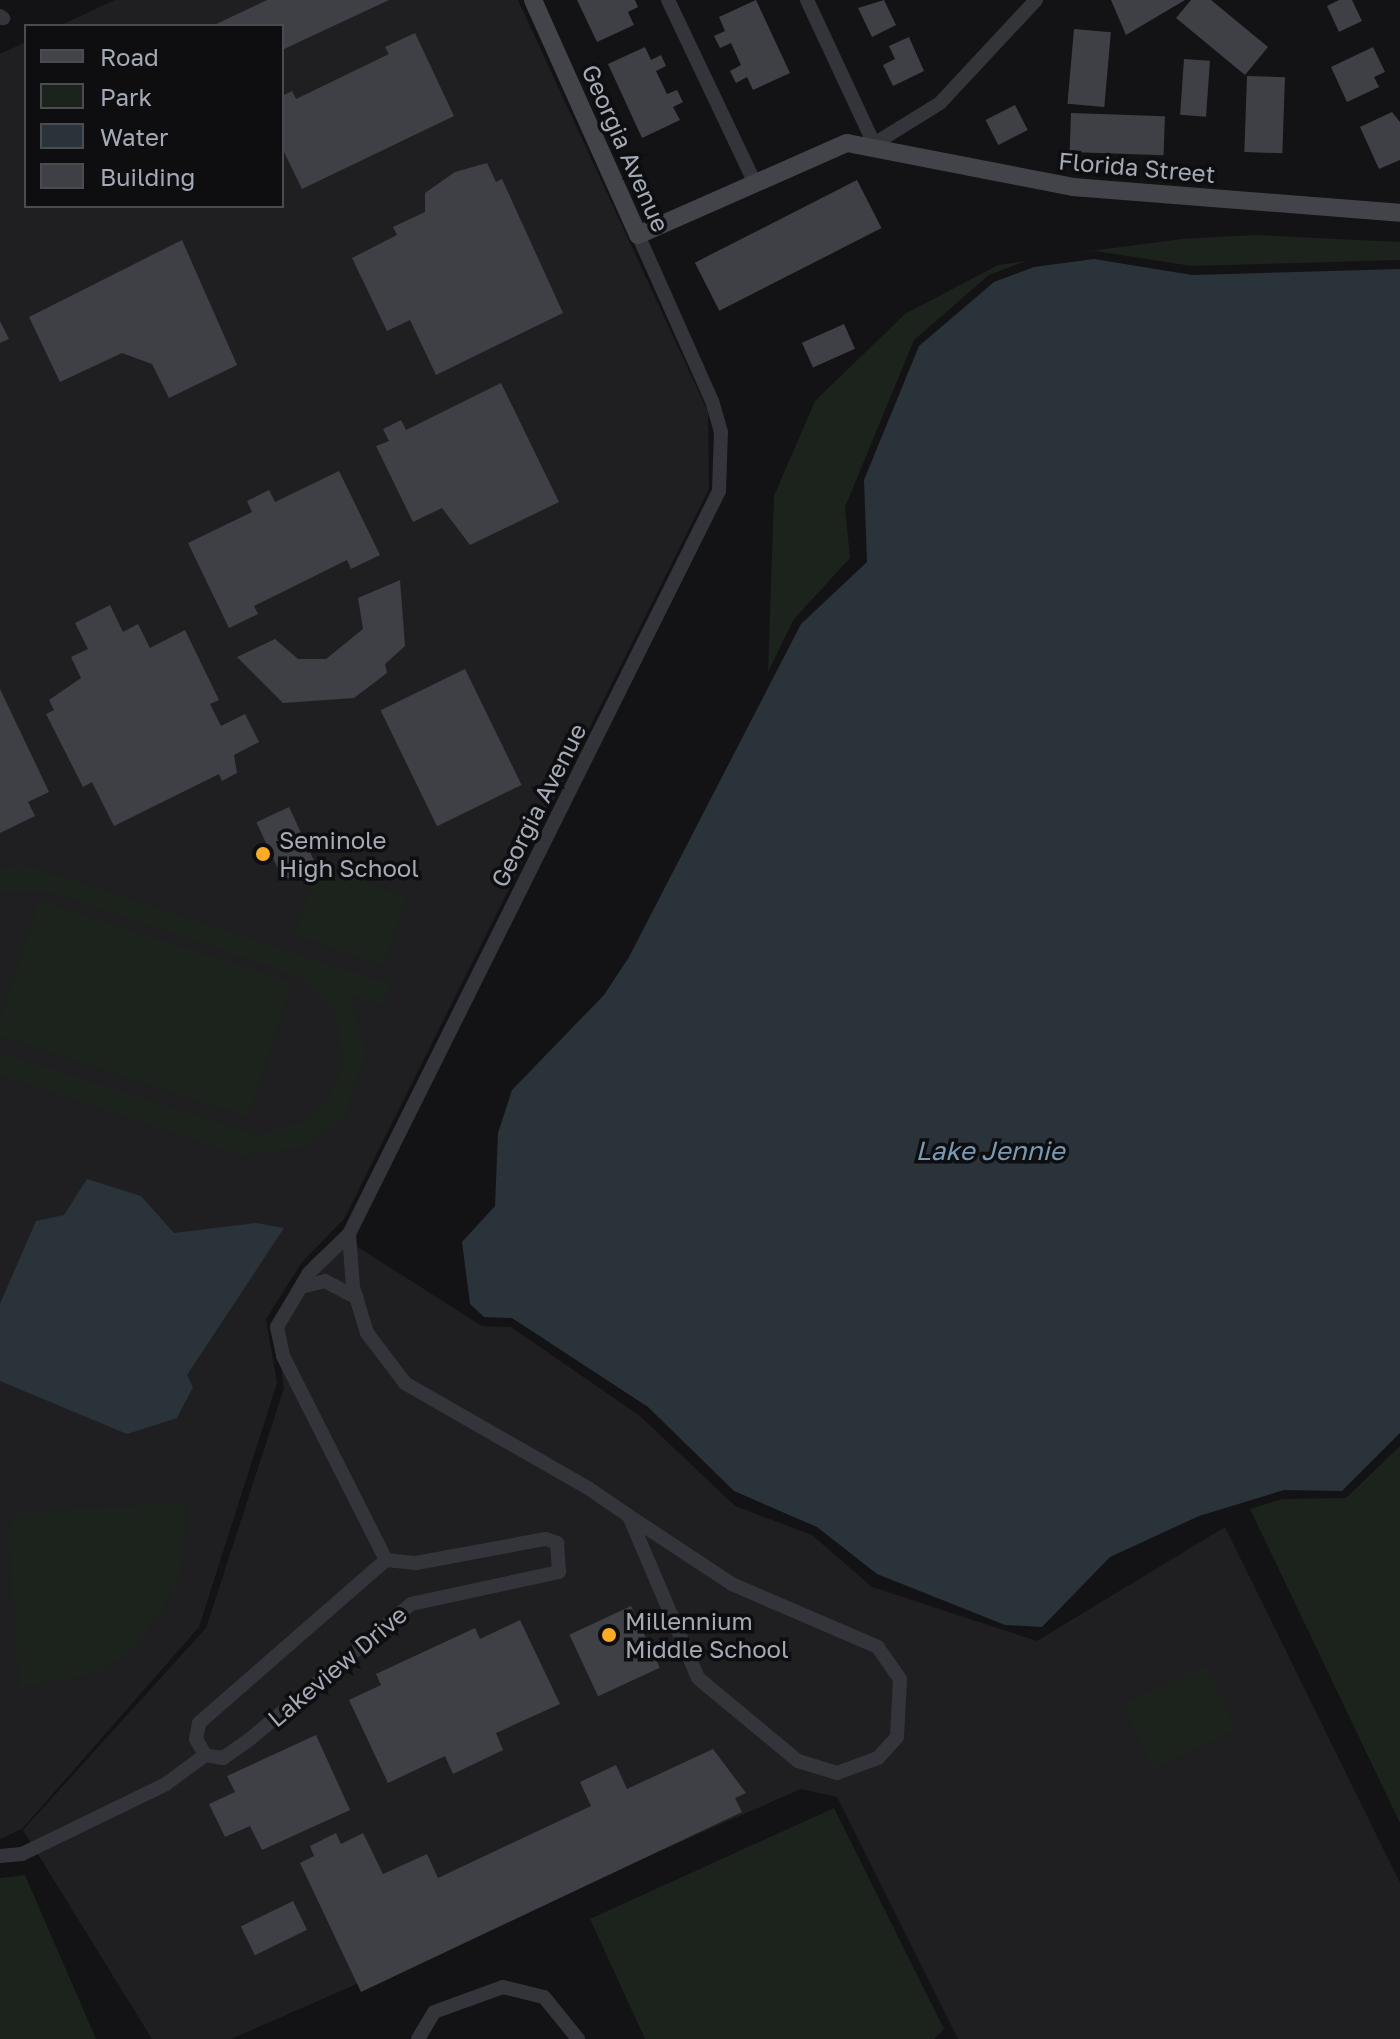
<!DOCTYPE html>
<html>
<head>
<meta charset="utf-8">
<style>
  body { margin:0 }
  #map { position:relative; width:1400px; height:2039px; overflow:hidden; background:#131315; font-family:"Golos Text",sans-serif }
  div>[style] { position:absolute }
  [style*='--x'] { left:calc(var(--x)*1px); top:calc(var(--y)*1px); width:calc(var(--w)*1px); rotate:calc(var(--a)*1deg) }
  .built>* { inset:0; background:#1f1f22 }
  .green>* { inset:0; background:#1b231c; transform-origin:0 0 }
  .water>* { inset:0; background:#293339 }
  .building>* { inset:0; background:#3f4045; transform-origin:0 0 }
  .street>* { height:14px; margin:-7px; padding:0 7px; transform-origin:7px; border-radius:7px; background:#34353a }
  .secondary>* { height:18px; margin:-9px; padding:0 9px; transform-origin:9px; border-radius:9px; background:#42444a }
  .dots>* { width:22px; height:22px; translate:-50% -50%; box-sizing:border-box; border:4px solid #0e0e10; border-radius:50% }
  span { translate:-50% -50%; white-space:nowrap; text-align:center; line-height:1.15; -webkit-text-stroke:7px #0e0e10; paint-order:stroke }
  .street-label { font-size:24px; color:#a4aab6 }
  .poi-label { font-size:24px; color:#a4aab6 }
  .left { translate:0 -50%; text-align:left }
  .water-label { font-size:26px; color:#789ab4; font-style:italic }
  .legend { position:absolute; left:24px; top:24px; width:260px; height:184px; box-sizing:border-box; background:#0e0e10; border:2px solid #4a4c52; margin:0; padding:10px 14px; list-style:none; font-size:24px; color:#a4aab6 }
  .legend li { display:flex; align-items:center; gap:16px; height:40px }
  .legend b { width:40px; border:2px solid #4a4c52 }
</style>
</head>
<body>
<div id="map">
  <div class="built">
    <i style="clip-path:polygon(115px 0,518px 0,708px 412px,709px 489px,344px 1219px,302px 1262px,266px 1319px,277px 1383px,199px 1627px,22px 1829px,0 1839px,0 54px,26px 42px,26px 206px,282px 206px,282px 26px,59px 26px)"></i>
    <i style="clip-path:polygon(339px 1235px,482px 1326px,511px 1327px,640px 1416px,735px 1506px,812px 1535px,872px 1587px,1037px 1641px,1225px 1527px,1400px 1883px,1400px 2039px,958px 2039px,837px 1797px,801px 1789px,231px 2039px,152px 2039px,23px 1830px,206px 1628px,284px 1388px,274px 1318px,311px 1260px)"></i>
  </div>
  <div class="green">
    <i style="clip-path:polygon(1255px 235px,1400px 242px,1400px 260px,1192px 266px,1095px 251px,1068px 254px,1182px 239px)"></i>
    <i style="clip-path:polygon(1026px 261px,989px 275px,914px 340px,845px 507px,850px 558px,794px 619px,768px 672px,774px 496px,815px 401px,905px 314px,998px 265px)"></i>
    <i style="clip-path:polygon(25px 865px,391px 984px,384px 1005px,349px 994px,366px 1053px,345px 1115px,307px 1147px,242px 1156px,0 1075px,0 1052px,258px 1135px,308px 1120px,327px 1101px,343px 1065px,336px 1014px,300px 977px,50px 892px,0 891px,0 868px)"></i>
    <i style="left:318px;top:866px;width:94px;height:73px;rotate:19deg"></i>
    <i style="left:39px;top:900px;width:266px;height:142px;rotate:18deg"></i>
    <i style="clip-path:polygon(1400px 1446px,1400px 1823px,1250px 1509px,1282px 1499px,1346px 1498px)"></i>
    <i style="clip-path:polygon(185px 1502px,184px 1557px,173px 1592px,134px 1650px,99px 1673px,19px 1688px,8px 1527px,22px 1512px)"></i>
    <i style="left:1206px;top:1665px;width:72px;height:92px;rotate:65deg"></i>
    <i style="clip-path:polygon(834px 1808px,944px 2029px,934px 2039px,645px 2039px,590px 1919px)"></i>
    <i style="clip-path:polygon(25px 1875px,96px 2039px,0 2039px,0 1878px)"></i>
  </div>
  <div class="water">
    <i style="clip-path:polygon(1094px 259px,1192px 275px,1400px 269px,1400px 1433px,1342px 1491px,1284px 1490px,1199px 1516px,1110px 1557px,1042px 1627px,1005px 1625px,877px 1574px,817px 1527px,734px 1491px,648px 1407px,512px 1318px,484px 1317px,470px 1304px,462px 1242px,495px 1206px,498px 1133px,512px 1090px,604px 995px,629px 957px,801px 624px,867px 562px,864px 480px,919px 346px,994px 282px,1034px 267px)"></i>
    <i style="clip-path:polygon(87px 1179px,141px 1196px,174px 1233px,256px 1223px,284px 1228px,187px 1375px,193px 1387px,177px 1418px,127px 1434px,0 1381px,0 1304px,36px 1221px,64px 1215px)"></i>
  </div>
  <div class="building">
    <i style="clip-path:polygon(267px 0,389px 0,282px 50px,282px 26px,212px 26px)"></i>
    <i style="clip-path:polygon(577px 0,635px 0,638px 7px,628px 12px,634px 25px,597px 42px)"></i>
    <i style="clip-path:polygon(756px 0,790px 73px,753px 90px,747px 77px,736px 83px,730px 71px,741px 65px,731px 43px,720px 48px,714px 36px,725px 31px,719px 17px)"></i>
    <i style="clip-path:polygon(884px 0,896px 25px,872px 37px,858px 8px)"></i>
    <i style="clip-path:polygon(1111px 0,1185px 0,1126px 35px)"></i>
    <i style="clip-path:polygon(1191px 0,1211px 0,1268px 47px,1245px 75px,1176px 18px)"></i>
    <i style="clip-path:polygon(1339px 0,1352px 0,1362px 21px,1339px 32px,1327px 6px)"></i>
    <i style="left:1074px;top:29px;width:37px;height:75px;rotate:5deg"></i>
    <i style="clip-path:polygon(415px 33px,454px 116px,302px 189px,282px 148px,282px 96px,292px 91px,296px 99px,389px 54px,385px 47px)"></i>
    <i style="clip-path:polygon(909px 37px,924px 71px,893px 86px,883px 65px,895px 59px,889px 46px)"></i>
    <i style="clip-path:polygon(645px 47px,651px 60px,661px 55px,666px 66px,656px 71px,667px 94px,677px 90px,683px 102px,673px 107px,680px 120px,642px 138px,608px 64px)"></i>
    <i style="clip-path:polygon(1373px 47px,1385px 72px,1374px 77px,1379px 87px,1347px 102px,1331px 67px)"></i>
    <i style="left:1184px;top:59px;width:26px;height:56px;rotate:4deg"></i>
    <i style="left:1247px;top:76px;width:38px;height:76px;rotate:2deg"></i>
    <i style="left:1015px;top:105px;width:28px;height:33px;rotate:63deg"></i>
    <i style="clip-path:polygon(1392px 112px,1400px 122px,1400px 160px,1379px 169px,1360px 127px)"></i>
    <i style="left:1071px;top:113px;width:94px;height:39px;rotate:2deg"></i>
    <i style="clip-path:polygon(487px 163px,496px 182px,502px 179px,563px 313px,436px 375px,410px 320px,387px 331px,352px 258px,397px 235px,393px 227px,425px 212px,425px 193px,455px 172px)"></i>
    <i style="left:857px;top:180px;width:54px;height:182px;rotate:63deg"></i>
    <i style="clip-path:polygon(182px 240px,237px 365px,169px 398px,152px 364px,122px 353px,60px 382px,29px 317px)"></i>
    <i style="clip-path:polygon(0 321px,9px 339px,0 343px)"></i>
    <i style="left:844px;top:324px;width:27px;height:46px;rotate:66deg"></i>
    <i style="clip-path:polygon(501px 383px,559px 502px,470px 545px,442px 508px,413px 522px,376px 446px,389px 441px,383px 429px,401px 420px,406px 430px)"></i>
    <i style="clip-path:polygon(339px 471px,380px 555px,351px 569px,347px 560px,254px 606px,258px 614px,229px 628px,188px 543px,252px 512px,247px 501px,269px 490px,275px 502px)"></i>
    <i style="clip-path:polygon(400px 580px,405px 646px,385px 664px,387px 673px,354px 698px,283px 703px,237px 657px,275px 639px,298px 659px,326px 659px,363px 629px,358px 598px)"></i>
    <i style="clip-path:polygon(110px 605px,123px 632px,138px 624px,150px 648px,185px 630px,219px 700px,210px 704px,221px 726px,245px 714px,259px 742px,234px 755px,237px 773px,222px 781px,219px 774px,114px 826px,92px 782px,83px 787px,46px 714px,54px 710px,49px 700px,81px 678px,71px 657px,88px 649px,75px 623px)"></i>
    <i style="left:465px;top:669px;width:129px;height:94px;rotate:64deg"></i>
    <i style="clip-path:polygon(0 689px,49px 792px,28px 802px,35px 816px,0 833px)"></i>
    <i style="left:289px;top:807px;width:64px;height:36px;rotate:65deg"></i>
    <i style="left:631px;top:1606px;width:68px;height:68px;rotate:65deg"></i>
    <i style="clip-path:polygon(520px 1620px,560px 1704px,496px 1733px,503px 1750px,453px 1774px,445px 1756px,388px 1783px,349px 1700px,381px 1685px,376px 1674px,475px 1628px,480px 1639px)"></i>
    <i style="clip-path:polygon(316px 1735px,350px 1810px,262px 1850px,250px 1826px,225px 1837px,209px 1804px,235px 1792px,227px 1776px)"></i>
    <i style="clip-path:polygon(713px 1749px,746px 1793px,735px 1798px,742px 1812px,361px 1992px,300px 1863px,314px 1856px,310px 1846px,336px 1833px,341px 1844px,363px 1833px,383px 1874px,427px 1854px,438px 1878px,591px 1806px,580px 1782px,616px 1765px,627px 1789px)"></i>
    <i style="left:293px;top:1901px;width:32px;height:58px;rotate:64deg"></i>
  </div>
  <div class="street">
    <i style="--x:668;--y:0;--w:203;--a:64.6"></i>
    <i style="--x:807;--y:0;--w:159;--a:65"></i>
    <i style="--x:874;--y:144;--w:78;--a:-31.8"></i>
    <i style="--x:940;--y:103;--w:141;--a:-47"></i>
    <i style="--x:0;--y:16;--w:4;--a:34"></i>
    <i style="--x:349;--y:1234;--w:56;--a:135.7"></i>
    <i style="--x:309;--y:1273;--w:63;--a:120.7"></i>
    <i style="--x:277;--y:1327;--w:30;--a:78"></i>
    <i style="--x:283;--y:1356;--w:229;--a:63.2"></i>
    <i style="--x:301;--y:1287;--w:25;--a:-14"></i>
    <i style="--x:325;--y:1281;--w:36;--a:28"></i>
    <i style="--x:629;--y:1516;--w:176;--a:66.9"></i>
    <i style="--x:698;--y:1678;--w:130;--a:39.7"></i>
    <i style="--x:798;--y:1761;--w:41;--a:17.1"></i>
    <i style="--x:837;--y:1773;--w:44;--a:-20.1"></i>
    <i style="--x:878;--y:1758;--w:28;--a:-48"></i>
    <i style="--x:897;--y:1737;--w:58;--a:-87"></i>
    <i style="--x:900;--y:1679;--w:39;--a:-125"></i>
    <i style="--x:878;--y:1647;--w:159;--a:-156.7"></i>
    <i style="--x:732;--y:1584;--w:123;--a:-146.6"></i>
    <i style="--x:629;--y:1516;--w:50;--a:-145.7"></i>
    <i style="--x:588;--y:1488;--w:211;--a:-150.2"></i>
    <i style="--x:405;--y:1383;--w:63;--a:-127.2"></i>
    <i style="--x:367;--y:1333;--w:48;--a:-106.9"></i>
    <i style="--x:353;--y:1287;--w:53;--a:-94.3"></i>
    <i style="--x:349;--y:1234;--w:830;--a:-63.53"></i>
    <i style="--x:719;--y:491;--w:59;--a:-88.1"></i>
    <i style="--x:721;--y:432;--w:32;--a:-106"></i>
    <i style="--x:712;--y:401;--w:182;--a:-114"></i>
    <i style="--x:546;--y:1539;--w:12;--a:20"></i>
    <i style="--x:557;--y:1543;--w:29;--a:86"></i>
    <i style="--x:559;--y:1572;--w:151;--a:167.8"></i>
    <i style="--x:411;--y:1604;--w:210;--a:140"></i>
    <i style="--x:250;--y:1739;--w:33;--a:145"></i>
    <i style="--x:223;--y:1758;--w:18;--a:-171"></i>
    <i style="--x:205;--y:1755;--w:18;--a:-119"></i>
    <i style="--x:196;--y:1739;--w:16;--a:-79"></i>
    <i style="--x:199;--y:1723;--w:248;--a:-41.1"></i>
    <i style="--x:386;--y:1560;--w:30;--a:6"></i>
    <i style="--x:416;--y:1563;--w:132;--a:-10.5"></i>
    <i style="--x:0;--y:1856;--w:22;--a:-5"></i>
    <i style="--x:22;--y:1854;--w:160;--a:-25.9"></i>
    <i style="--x:166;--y:1784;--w:49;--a:-36.6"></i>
    <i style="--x:418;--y:2039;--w:31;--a:-59"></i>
    <i style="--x:434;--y:2012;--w:73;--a:-19.9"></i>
    <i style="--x:503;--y:1987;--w:42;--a:13.7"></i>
    <i style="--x:544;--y:1997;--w:54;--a:51"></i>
  </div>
  <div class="secondary">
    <i style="--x:533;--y:0;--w:257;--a:65.9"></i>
    <i style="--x:638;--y:235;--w:228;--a:-23.8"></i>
    <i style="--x:847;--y:143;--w:230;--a:11"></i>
    <i style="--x:1073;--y:187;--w:328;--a:4.5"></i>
  </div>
  <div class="dots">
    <i style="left:263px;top:854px;background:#fcac24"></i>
    <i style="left:609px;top:1635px;background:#fcac24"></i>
  </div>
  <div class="street-label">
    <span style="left:626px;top:148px;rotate:66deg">Georgia Avenue</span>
    <span style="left:1137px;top:167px;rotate:5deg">Florida Street</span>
    <span style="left:538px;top:805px;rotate:-63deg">Georgia Avenue</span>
    <span style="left:337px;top:1666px;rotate:-40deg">Lakeview Drive</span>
  </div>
  <div class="poi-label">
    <span class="left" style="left:279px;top:854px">Seminole<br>High School</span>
    <span class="left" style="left:625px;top:1635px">Millennium<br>Middle School</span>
  </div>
  <div class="water-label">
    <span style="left:990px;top:1151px">Lake Jennie</span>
  </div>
  <ul class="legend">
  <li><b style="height:10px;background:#42444a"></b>Road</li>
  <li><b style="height:22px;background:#1b231c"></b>Park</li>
  <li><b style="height:22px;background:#293339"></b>Water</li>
  <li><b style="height:22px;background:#3f4045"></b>Building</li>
  </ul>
</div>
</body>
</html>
